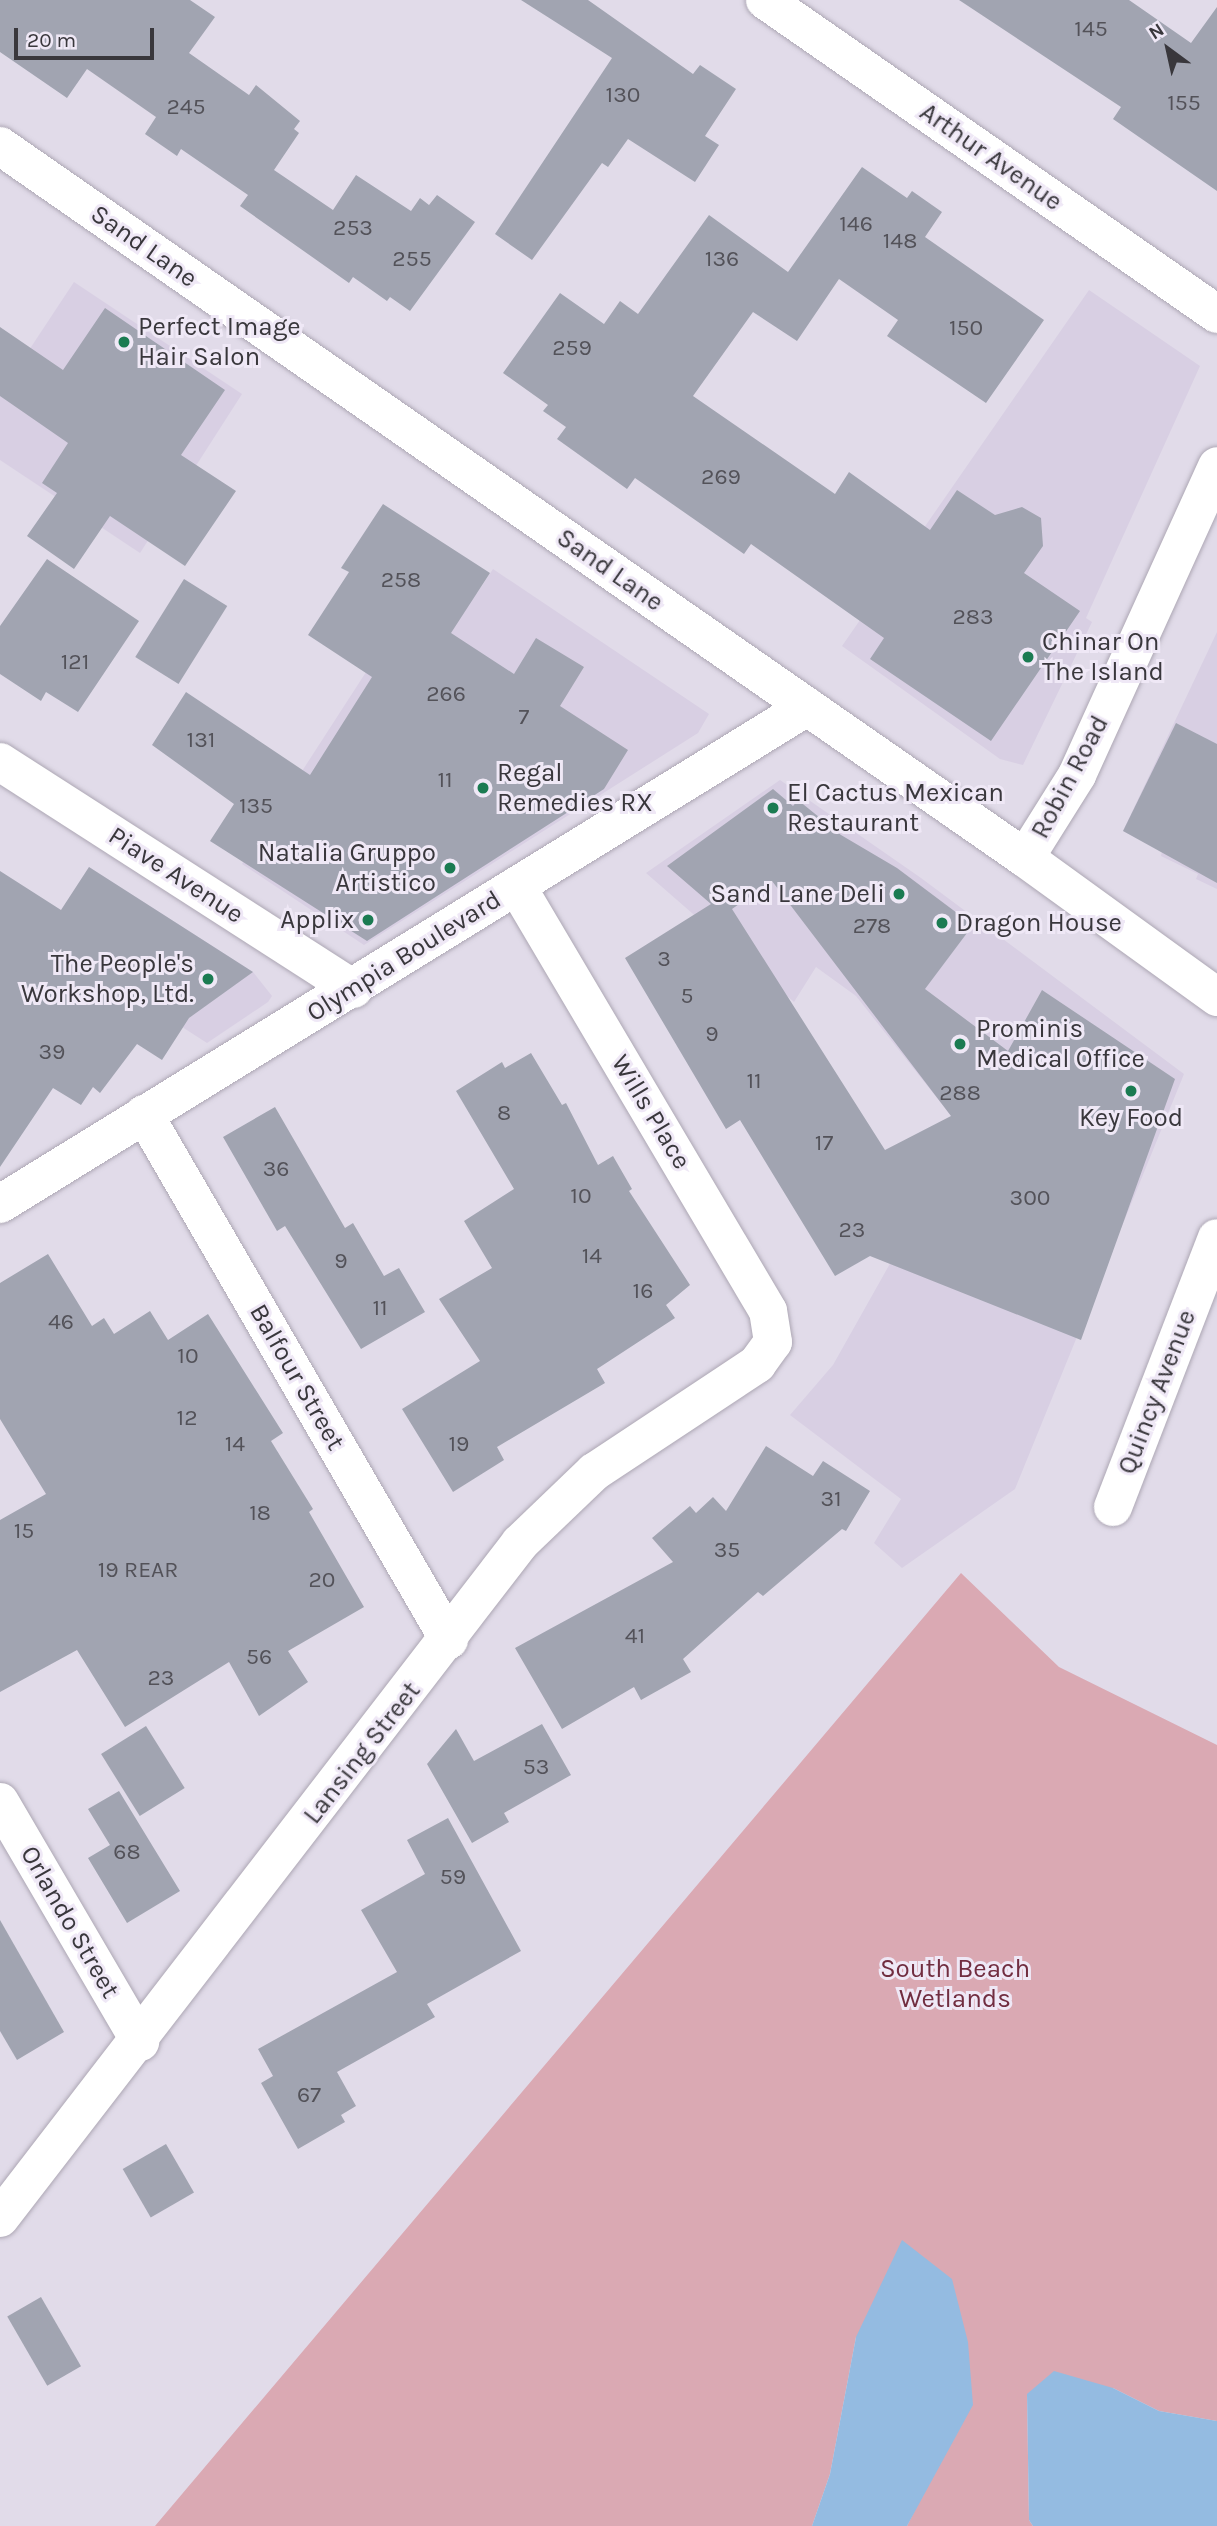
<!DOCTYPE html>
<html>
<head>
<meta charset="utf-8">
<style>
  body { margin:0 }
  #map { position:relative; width:1217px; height:2526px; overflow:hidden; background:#e1dbe9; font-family:Karla,sans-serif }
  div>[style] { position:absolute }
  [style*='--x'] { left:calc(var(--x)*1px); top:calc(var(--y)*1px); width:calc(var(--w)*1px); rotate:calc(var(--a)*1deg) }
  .built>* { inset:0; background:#d8cfe3 }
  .green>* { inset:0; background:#daa9b3 }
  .water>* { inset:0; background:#94bbe1 }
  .building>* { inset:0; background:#a1a4b1; transform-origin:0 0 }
  .roads { filter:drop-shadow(0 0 2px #ada7b4) drop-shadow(0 0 2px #ada7b4) }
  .minor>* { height:38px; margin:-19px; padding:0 19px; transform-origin:19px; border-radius:19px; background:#fff }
  .dots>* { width:19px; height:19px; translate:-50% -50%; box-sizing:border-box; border:4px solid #efe8f6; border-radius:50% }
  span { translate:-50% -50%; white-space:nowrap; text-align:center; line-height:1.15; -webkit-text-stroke:6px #efe8f6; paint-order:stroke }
  .number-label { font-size:23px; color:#535259 }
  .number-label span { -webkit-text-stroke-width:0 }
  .street-label { font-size:26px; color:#39373c }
  .poi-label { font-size:26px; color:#39373c }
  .left { translate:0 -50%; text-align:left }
  .right { translate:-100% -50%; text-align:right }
  .park-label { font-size:26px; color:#712d40 }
  .north { position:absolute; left:1133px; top:14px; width:70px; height:70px; -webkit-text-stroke:5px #efe8f6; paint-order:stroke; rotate:327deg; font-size:19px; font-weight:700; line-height:28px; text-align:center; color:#39373c }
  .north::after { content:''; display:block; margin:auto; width:24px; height:32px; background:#39373c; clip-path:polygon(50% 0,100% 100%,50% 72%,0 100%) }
  .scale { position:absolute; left:14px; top:28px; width:140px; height:32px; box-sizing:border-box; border:4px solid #39373c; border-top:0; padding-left:9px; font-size:21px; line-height:24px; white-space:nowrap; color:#39373c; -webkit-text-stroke:5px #efe8f6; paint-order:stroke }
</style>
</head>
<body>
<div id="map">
  <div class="built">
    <i style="clip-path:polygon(74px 282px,242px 394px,140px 553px,0 460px,0 394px)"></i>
    <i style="clip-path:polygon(1089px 290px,1200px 366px,1086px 618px,1092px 622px,1023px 765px,1000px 759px,842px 646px)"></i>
    <i style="clip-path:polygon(493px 569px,709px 714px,698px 733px,364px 945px,242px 864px,379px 652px,477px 593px)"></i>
    <i style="clip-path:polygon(1217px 632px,1217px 889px,1196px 879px,1198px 874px,1161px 856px,1162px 851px,1123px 831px)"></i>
    <i style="clip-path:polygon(780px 780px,921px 878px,1184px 1074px,1015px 1489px,902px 1568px,874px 1543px,901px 1499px,790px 1415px,833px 1365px,964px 1132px,856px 996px,816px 967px,794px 1002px,646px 873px)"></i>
    <i style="clip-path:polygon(89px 867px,253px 972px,272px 996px,268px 1002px,207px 1043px,44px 938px)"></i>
  </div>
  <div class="green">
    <i style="clip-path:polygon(961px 1573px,1059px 1667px,1217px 1745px,1217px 2421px,1159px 2411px,1113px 2388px,1027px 2394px,1029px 2520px,1033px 2526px,907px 2526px,933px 2474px,856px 2337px,830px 2474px,812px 2526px,155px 2526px)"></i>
  </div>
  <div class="water">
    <i style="clip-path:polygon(902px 2240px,952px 2279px,968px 2342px,973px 2405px,907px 2526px,812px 2526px,830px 2474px,856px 2337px)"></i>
    <i style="clip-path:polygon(1054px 2371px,1113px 2388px,1159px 2411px,1217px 2421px,1217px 2526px,1033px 2526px,1029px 2520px,1027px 2394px)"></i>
  </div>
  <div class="building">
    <i style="clip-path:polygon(0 0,190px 0,215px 17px,189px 53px,249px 95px,256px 85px,300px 121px,294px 129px,299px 133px,274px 170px,333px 210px,356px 175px,411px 211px,420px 198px,429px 205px,437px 195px,475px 222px,410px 311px,390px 297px,387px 301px,353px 277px,349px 283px,240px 206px,248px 195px,181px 149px,177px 156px,145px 134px,156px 117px,87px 69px,67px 98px,0 52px)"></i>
    <i style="clip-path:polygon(521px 0,588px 0,693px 74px,700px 65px,736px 89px,705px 136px,719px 145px,695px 182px,628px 139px,608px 167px,602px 163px,532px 260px,495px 234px,612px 58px)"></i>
    <i style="clip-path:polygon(959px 0,1129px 0,1191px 43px,1217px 7px,1217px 191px,1113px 119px,1121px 107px)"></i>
    <i style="clip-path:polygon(862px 167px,907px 198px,912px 191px,942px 212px,925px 237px,1044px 320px,986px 403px,887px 336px,898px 320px,839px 279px,797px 341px,753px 312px,693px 396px,835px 494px,849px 472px,930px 530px,957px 490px,995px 515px,1022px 507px,1041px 518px,1043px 546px,1024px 573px,1080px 611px,991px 741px,870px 659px,884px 638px,751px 544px,744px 554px,635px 478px,627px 489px,557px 439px,566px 427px,543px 411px,548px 405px,503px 373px,560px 293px,604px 324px,620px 301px,638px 314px,709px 215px,788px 272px)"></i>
    <i style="clip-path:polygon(105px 308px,225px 390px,181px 455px,236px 491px,185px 566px,110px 516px,74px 569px,27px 536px,57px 493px,42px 483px,68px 443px,0 396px,0 327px,63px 370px)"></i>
    <i style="clip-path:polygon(383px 504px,490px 573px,451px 633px,514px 674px,536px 638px,584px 667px,560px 706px,628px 750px,604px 789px,367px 941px,210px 841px,234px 804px,152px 745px,186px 692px,310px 775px,372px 677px,308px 635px,349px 572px,341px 568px)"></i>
    <i style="clip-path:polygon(47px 559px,139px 621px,78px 712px,46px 692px,41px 701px,0 674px,0 626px)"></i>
    <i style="left:184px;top:579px;width:51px;height:92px;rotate:32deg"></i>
    <i style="clip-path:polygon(1176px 723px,1217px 744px,1217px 883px,1123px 831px)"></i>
    <i style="clip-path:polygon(evenodd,773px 789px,793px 806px,798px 800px,841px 835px,897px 868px,973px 925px,925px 989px,1008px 1051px,1042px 990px,1175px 1079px,1081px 1340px,870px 1256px,835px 1276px,740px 1120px,726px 1129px,625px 958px,711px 904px,667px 866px,773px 789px,772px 881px,951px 1116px,885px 1150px,732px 909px,772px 881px)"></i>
    <i style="clip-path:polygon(89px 867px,253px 972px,189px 1018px,162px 1060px,137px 1044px,100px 1093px,93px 1087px,81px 1105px,53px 1088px,0 1167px,0 871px,61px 910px)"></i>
    <i style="clip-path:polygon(531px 1053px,562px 1105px,566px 1103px,598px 1165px,613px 1156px,632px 1189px,629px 1191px,690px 1285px,666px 1305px,675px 1318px,597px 1369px,605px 1383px,497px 1447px,504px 1460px,453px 1492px,402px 1409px,480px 1361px,439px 1299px,492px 1268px,464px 1221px,514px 1189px,456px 1091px,502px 1062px,505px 1068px)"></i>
    <i style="clip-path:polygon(275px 1107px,345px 1228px,353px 1223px,384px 1276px,399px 1268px,425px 1312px,361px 1349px,285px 1226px,277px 1231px,223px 1137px)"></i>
    <i style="clip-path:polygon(48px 1254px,92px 1326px,104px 1318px,114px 1334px,150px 1311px,168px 1340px,208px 1314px,283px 1433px,271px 1441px,313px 1509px,309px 1512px,364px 1607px,288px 1651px,308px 1682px,259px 1716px,229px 1662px,125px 1727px,77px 1650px,0 1692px,0 1520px,46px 1494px,0 1419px,0 1283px)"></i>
    <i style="clip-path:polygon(766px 1446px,813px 1476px,823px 1461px,870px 1491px,846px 1531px,842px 1529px,763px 1596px,758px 1592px,683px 1659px,691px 1672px,641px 1700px,634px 1687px,562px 1729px,515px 1648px,673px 1562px,652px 1538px,690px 1506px,696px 1513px,713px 1497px,726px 1511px)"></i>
    <i style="clip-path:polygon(542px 1724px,571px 1775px,504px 1813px,509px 1822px,472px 1843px,427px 1764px,456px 1729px,474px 1761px)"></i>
    <i style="left:146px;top:1726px;width:73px;height:53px;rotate:58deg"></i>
    <i style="clip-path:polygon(119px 1791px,180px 1891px,127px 1923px,88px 1858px,110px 1845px,88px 1809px)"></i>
    <i style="clip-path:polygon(448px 1818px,521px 1951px,427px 2004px,435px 2017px,337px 2072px,356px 2106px,341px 2115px,345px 2122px,298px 2149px,261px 2083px,273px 2076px,258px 2049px,397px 1972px,361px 1910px,425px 1874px,407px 1840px)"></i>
    <i style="clip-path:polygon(0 1920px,64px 2032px,17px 2060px,0 2031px)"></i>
    <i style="left:166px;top:2144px;width:56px;height:50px;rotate:60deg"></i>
    <i style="left:41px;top:2297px;width:80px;height:39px;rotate:60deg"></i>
  </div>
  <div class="roads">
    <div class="minor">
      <i style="--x:765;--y:0;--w:550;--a:34.79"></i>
      <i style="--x:0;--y:146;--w:1248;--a:34.79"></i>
      <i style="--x:1025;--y:858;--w:237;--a:35.9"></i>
      <i style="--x:0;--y:762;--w:420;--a:32.7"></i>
      <i style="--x:1025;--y:858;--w:98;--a:-57.9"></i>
      <i style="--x:1077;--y:775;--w:339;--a:-65.6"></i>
      <i style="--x:144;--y:1114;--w:608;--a:59.89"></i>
      <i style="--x:0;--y:1204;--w:948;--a:-31.63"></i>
      <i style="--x:1113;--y:1507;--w:288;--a:-68.9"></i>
      <i style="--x:0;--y:1802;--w:278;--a:59.7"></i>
      <i style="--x:0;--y:2218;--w:852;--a:-52.39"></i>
      <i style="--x:520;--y:1543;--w:103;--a:-43.8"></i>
      <i style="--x:594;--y:1472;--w:196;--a:-33.5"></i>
      <i style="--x:757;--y:1364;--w:27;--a:-54"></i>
      <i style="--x:773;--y:1342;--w:31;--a:-99"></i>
      <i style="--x:768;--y:1311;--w:494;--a:-120.6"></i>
    </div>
  </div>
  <div class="dots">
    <i style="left:124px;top:342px;background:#1b7b52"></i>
    <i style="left:1028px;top:657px;background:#1b7b52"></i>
    <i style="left:483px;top:788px;background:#1b7b52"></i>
    <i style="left:773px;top:808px;background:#1b7b52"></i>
    <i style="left:450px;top:868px;background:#1b7b52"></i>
    <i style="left:899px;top:894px;background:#1b7b52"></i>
    <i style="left:368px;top:920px;background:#1b7b52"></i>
    <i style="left:942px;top:923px;background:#1b7b52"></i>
    <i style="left:208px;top:979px;background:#1b7b52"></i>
    <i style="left:960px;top:1044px;background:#1b7b52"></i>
    <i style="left:1131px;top:1091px;background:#1b7b52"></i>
  </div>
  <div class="number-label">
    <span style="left:1091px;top:29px">145</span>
    <span style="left:623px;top:95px">130</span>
    <span style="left:1184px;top:103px">155</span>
    <span style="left:186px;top:107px">245</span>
    <span style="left:856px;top:224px">146</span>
    <span style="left:353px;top:228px">253</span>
    <span style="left:900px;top:241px">148</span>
    <span style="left:412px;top:259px">255</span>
    <span style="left:722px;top:259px">136</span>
    <span style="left:966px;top:328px">150</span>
    <span style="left:572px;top:348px">259</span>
    <span style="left:721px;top:477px">269</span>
    <span style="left:401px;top:580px">258</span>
    <span style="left:973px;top:617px">283</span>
    <span style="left:75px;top:662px">121</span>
    <span style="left:446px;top:694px">266</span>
    <span style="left:524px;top:717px">7</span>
    <span style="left:201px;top:740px">131</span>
    <span style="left:445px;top:780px">11</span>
    <span style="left:256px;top:806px">135</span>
    <span style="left:872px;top:926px">278</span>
    <span style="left:664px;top:959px">3</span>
    <span style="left:687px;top:996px">5</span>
    <span style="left:712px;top:1034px">9</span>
    <span style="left:52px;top:1052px">39</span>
    <span style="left:754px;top:1081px">11</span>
    <span style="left:960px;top:1093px">288</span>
    <span style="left:504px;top:1113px">8</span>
    <span style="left:824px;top:1143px">17</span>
    <span style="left:276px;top:1169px">36</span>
    <span style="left:581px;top:1196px">10</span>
    <span style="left:1030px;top:1198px">300</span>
    <span style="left:852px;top:1230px">23</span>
    <span style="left:592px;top:1256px">14</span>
    <span style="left:341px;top:1261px">9</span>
    <span style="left:643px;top:1291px">16</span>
    <span style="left:380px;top:1308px">11</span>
    <span style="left:61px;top:1322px">46</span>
    <span style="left:188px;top:1356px">10</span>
    <span style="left:187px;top:1418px">12</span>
    <span style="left:235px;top:1444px">14</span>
    <span style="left:459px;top:1444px">19</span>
    <span style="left:831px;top:1499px">31</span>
    <span style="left:260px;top:1513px">18</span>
    <span style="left:24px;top:1531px">15</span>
    <span style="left:727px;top:1550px">35</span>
    <span style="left:138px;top:1570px">19 REAR</span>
    <span style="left:322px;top:1580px">20</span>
    <span style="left:635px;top:1636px">41</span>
    <span style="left:259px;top:1657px">56</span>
    <span style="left:161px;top:1678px">23</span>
    <span style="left:536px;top:1767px">53</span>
    <span style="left:127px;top:1852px">68</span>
    <span style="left:453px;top:1877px">59</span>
    <span style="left:309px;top:2095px">67</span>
  </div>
  <div class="street-label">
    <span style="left:991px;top:157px;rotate:35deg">Arthur Avenue</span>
    <span style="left:144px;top:246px;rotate:35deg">Sand Lane</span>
    <span style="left:610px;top:570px;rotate:35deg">Sand Lane</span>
    <span style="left:1070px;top:777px;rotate:-62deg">Robin Road</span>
    <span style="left:176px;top:875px;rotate:33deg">Piave Avenue</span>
    <span style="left:404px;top:956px;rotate:-32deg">Olympia Boulevard</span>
    <span style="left:651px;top:1112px;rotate:59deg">Wills Place</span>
    <span style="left:297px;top:1377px;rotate:60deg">Balfour Street</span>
    <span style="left:1157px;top:1392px;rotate:-69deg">Quincy Avenue</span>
    <span style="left:362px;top:1753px;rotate:-52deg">Lansing Street</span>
    <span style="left:70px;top:1922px;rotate:60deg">Orlando Street</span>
  </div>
  <div class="poi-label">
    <span class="left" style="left:138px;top:342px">Perfect Image<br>Hair Salon</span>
    <span class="left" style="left:1042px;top:657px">Chinar On<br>The Island</span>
    <span class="left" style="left:497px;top:788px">Regal<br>Remedies RX</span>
    <span class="left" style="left:787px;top:808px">El Cactus Mexican<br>Restaurant</span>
    <span class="right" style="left:436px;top:868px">Natalia Gruppo<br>Artistico</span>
    <span class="right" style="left:885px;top:894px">Sand Lane Deli</span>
    <span class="right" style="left:354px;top:920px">Applix</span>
    <span class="left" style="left:956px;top:923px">Dragon House</span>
    <span class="right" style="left:194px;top:979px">The People's<br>Workshop, Ltd.</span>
    <span class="left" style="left:976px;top:1044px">Prominis<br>Medical Office</span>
    <span style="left:1131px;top:1118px">Key Food</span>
  </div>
  <div class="park-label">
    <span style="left:955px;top:1984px">South Beach<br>Wetlands</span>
  </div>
  <div class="north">N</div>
  <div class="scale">20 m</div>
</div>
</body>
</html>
